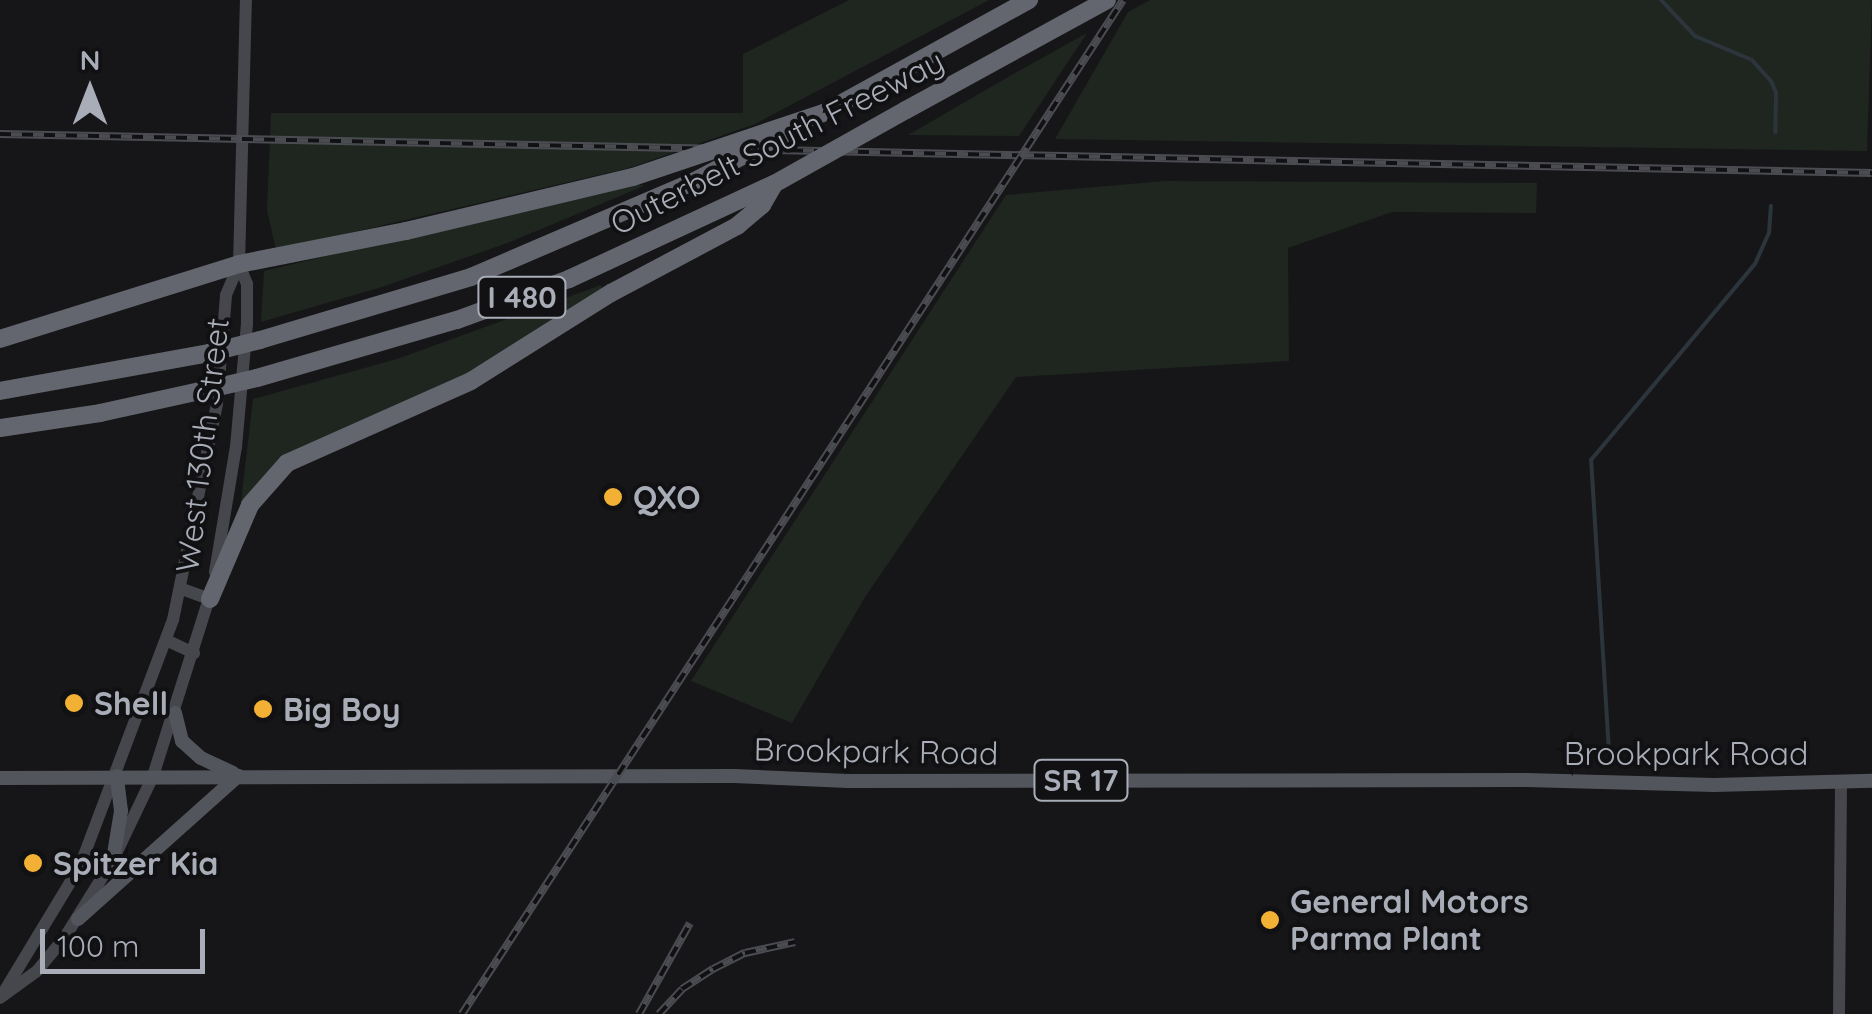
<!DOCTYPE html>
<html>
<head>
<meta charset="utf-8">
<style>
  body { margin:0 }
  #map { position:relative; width:1872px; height:1014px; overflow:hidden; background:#161618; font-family:Quicksand,sans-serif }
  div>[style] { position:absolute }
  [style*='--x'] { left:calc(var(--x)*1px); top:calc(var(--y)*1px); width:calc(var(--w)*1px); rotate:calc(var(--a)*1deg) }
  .green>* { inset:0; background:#1e261f }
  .stream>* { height:4px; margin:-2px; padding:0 2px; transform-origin:2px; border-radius:2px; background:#2c353c }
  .secondary>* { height:12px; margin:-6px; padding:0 6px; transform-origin:6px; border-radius:6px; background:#45474d }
  .primary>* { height:14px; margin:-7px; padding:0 7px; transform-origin:7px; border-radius:7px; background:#53555c }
  .motorway>* { height:18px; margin:-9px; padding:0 9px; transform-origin:9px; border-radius:9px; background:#63666e }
  .rail>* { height:8px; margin-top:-4px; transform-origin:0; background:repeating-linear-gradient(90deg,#111113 0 11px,#4a4c52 0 22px); box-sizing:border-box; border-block:2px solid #4a4c52 }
  .motorway-bridge>* { height:18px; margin:-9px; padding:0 9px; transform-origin:9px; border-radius:9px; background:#63666e }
  .dots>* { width:28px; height:28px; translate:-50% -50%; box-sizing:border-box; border:5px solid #111113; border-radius:50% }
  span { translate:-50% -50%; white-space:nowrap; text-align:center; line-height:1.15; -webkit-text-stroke:8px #111113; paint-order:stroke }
  .shield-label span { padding:2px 8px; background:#111113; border:2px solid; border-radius:8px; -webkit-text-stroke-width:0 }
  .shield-label { font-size:30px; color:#a8adb8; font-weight:700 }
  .street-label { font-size:32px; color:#a8adb8 }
  .poi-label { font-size:32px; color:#a8adb8; font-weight:700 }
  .left { translate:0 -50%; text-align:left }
  .north { position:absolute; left:40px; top:40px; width:100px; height:100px; -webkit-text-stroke:8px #111113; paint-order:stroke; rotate:0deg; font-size:28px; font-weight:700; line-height:40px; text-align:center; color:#a8adb8 }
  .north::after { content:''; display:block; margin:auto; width:35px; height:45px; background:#a8adb8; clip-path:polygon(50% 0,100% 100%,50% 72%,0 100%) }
  .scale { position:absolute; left:40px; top:929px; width:165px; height:45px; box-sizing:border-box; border:5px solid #a8adb8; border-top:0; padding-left:12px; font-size:30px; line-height:35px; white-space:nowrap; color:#a8adb8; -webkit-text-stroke:8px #111113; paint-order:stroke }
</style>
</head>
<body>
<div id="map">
  <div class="green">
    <i style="clip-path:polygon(849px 0,989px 0,755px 124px,629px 168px,276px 250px,267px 210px,271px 113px,743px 113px,743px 54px)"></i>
    <i style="clip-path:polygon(1150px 0,1872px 0,1867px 151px,1055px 139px,1128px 12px)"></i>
    <i style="clip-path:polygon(1087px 33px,1019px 136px,908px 135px,1015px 73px)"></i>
    <i style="clip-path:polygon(1164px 181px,1537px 183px,1536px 213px,1392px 212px,1288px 248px,1289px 361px,1016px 377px,865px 597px,792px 723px,691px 681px,1006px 195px)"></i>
    <i style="clip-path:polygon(633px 183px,644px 186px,510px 242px,382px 287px,261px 322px,264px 271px)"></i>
    <i style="clip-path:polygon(601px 285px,603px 290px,468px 375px,306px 446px,240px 510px,253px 399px,397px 359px)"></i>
  </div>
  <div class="stream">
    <i style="--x:1661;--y:0;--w:50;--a:46.6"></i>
    <i style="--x:1695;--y:36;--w:62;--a:22.8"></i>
    <i style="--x:1752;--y:60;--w:28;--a:48"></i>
    <i style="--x:1771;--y:81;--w:13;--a:67"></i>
    <i style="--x:1776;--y:93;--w:39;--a:91"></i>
    <i style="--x:1609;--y:752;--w:293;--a:-93.5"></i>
    <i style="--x:1591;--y:460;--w:256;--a:-50.1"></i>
    <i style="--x:1755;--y:264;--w:34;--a:-66"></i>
    <i style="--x:1769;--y:233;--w:27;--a:-86"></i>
  </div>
  <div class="secondary">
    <i style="--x:215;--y:572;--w:127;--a:-80.5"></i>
    <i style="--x:236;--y:447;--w:124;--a:-84.9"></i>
    <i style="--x:247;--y:323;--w:39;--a:-90"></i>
    <i style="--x:247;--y:284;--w:22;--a:-112"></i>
    <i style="--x:239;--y:264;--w:264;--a:-88.5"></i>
    <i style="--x:182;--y:589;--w:30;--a:20"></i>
    <i style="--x:166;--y:640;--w:31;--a:25"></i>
    <i style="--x:5;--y:990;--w:145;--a:-58.8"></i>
    <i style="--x:80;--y:866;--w:263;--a:-69.3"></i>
    <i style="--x:173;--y:620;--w:221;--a:-78.5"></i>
    <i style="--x:217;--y:403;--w:108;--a:-85.2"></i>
    <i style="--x:226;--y:295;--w:34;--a:-67"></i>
    <i style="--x:0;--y:998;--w:46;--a:-36.1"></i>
    <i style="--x:37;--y:971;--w:44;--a:-50.5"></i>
    <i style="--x:65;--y:937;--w:91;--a:-58.1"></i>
    <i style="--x:113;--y:860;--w:93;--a:-64.5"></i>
    <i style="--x:153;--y:776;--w:193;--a:-72.5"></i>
    <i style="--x:1839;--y:1014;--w:232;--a:-89.5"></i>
  </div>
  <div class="primary">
    <i style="--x:175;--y:713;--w:29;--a:76"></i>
    <i style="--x:182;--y:741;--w:25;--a:42"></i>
    <i style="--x:201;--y:758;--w:35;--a:25"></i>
    <i style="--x:0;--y:778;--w:734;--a:-0.16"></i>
    <i style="--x:734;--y:776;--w:114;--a:2.5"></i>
    <i style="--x:848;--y:781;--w:678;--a:-0.08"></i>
    <i style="--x:1526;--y:780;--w:188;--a:1.5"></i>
    <i style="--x:1714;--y:785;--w:158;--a:-1.5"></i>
    <i style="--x:113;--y:860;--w:50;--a:-80.7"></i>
    <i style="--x:121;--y:811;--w:35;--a:-97"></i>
    <i style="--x:78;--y:919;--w:215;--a:-41.8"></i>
  </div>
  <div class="motorway">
    <i style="--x:906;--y:110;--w:229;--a:-28.7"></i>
    <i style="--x:826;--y:112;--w:232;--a:-28.9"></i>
    <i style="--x:0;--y:339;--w:250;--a:-17.4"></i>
    <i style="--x:239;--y:264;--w:170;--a:-11.2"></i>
    <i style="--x:406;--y:231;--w:233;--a:-13.4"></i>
    <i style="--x:260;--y:340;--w:220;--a:-16.6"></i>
    <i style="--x:471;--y:277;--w:241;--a:-23.2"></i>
    <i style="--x:257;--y:378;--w:208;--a:-16.2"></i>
    <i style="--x:457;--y:320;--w:119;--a:-20.1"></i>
    <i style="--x:569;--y:279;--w:226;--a:-24.9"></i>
    <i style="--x:0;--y:391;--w:212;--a:-10.3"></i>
    <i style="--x:0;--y:428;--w:101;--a:-8.5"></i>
    <i style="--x:100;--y:413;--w:107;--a:-12.4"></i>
    <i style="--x:210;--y:599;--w:102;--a:-66.9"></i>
    <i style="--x:250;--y:505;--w:56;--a:-48.6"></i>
    <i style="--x:287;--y:463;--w:201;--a:-24"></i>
    <i style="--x:471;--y:381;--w:165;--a:-32.2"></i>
    <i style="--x:611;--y:293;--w:143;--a:-28"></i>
    <i style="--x:737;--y:226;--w:33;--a:-40"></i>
    <i style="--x:762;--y:205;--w:24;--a:-60"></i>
  </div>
  <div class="rail">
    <i style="--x:0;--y:134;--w:1872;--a:1.19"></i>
    <i style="--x:462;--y:1014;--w:1210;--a:-56.9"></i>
    <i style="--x:639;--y:1014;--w:104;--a:-60.7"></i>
    <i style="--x:659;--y:1014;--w:34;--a:-47"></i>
    <i style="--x:682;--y:989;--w:37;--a:-33"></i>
    <i style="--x:713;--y:969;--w:36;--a:-27"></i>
    <i style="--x:745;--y:953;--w:51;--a:-12.4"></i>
  </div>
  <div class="motorway-bridge">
    <i style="--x:633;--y:177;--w:204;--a:-18.6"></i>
    <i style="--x:693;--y:182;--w:105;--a:-27.8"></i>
    <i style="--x:774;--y:184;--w:151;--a:-29.3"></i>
    <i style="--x:209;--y:353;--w:53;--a:-14.3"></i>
    <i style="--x:205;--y:390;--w:53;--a:-13"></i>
  </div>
  <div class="dots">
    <i style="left:613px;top:497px;background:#f2b134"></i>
    <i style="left:74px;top:703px;background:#f2b134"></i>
    <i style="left:263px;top:709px;background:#f2b134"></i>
    <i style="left:33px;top:863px;background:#f2b134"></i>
    <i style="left:1270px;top:920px;background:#f2b134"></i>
  </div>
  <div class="shield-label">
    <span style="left:522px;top:297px">I 480</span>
    <span style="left:1081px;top:780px">SR 17</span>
  </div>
  <div class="street-label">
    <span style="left:777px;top:142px;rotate:-27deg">Outerbelt South Freeway</span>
    <span style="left:202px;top:445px;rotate:-83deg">West 130th Street</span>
    <span style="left:876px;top:751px;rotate:1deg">Brookpark Road</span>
    <span style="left:1686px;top:753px">Brookpark Road</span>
  </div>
  <div class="poi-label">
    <span class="left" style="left:633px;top:497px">QXO</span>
    <span class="left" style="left:94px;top:703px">Shell</span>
    <span class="left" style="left:283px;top:709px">Big Boy</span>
    <span class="left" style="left:53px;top:863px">Spitzer Kia</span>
    <span class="left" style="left:1290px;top:920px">General Motors<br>Parma Plant</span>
  </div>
  <div class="north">N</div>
  <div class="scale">100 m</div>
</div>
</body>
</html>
